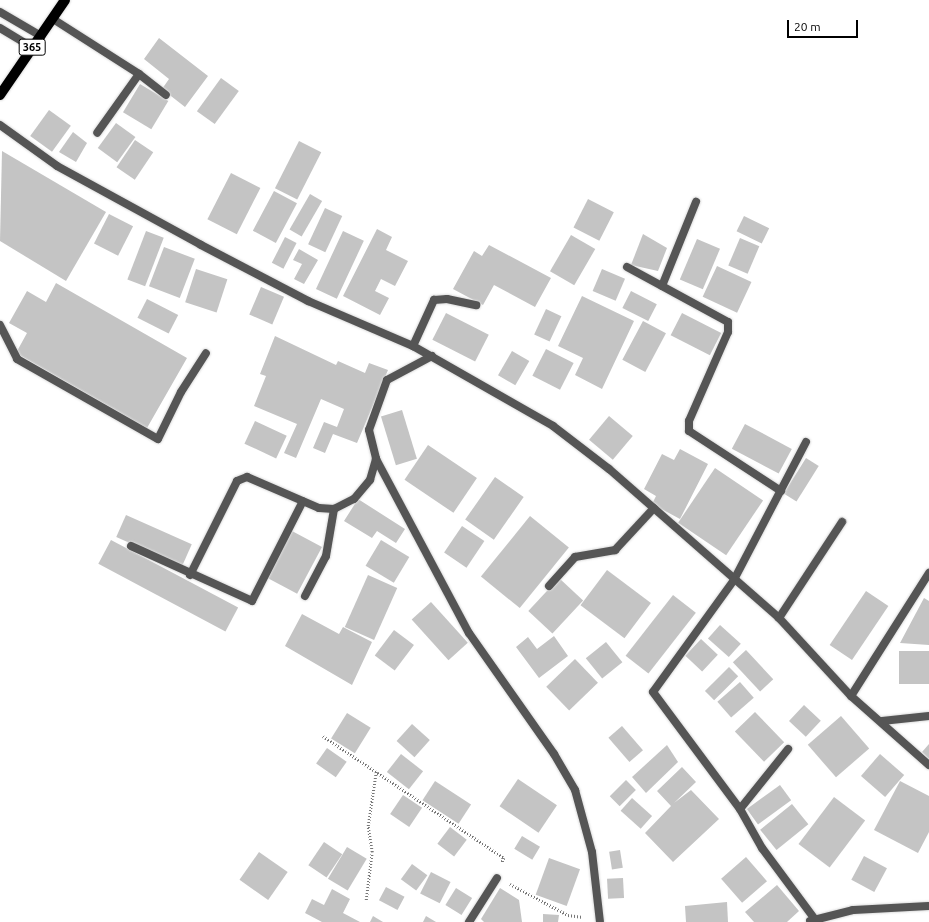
<!DOCTYPE html>
<html>
<head>
<meta charset="utf-8">
<style>
  body { margin:0 }
  #map { position:relative; width:929px; height:922px; overflow:hidden; background:#fff; font-family:Ubuntu,sans-serif }
  div>[style] { position:absolute }
  [style*='--x'] { left:calc(var(--x)*1px); top:calc(var(--y)*1px); width:calc(var(--w)*1px); rotate:calc(var(--a)*1deg) }
  .building>* { inset:0; background:#c4c4c4; transform-origin:0 0 }
  .path>* { height:2.5px; margin-top:-1.25px; transform-origin:0; background:repeating-linear-gradient(90deg,#777 0 1px,transparent 0 3px) }
  .roads { filter:drop-shadow(0 0 1px #dbdbdb) drop-shadow(0 0 1px #dbdbdb) }
  .lane>* { height:8px; margin:-4px; padding:0 4px; transform-origin:4px; border-radius:4px; background:#555 }
  .street>* { height:8px; margin:-4px; padding:0 4px; transform-origin:4px; border-radius:4px; background:#555 }
  .primary>* { height:10px; margin:-5px; padding:0 5px; transform-origin:5px; border-radius:5px; background:#000 }
  span { translate:-50% -50%; white-space:nowrap; text-align:center; line-height:1.15; -webkit-text-stroke:3px #fff; paint-order:stroke }
  .shield-label span { padding:1px 3px; background:#fff; border:1px solid; border-radius:3px; -webkit-text-stroke-width:0 }
  .shield-label { font-size:11px; color:#000; font-weight:700 }
  .scale { position:absolute; left:787px; top:20px; width:71px; height:18px; box-sizing:border-box; border:2px solid #000; border-top:0; padding-left:5px; font-size:12px; line-height:14px; white-space:nowrap; color:#000; -webkit-text-stroke:3px #fff; paint-order:stroke }
</style>
</head>
<body>
<div id="map">
  <div class="building">
    <i style="clip-path:polygon(159px 38px,208px 76px,185px 107px,162px 89px,169px 79px,144px 59px)"></i>
    <i style="left:221px;top:78px;width:22px;height:41px;rotate:36deg"></i>
    <i style="left:140px;top:84px;width:33px;height:33px;rotate:31deg"></i>
    <i style="left:49px;top:110px;width:27px;height:32px;rotate:36deg"></i>
    <i style="left:116px;top:123px;width:24px;height:31px;rotate:36deg"></i>
    <i style="clip-path:polygon(73px 132px,87px 143px,76px 162px,59px 152px)"></i>
    <i style="left:135px;top:140px;width:22px;height:33px;rotate:34deg"></i>
    <i style="left:299px;top:141px;width:25px;height:53px;rotate:27deg"></i>
    <i style="clip-path:polygon(2px 151px,106px 212px,66px 281px,0 241px)"></i>
    <i style="left:231px;top:173px;width:33px;height:52px;rotate:27deg"></i>
    <i style="left:274px;top:191px;width:26px;height:45px;rotate:28deg"></i>
    <i style="left:310px;top:194px;width:14px;height:41px;rotate:30deg"></i>
    <i style="left:588px;top:199px;width:29px;height:32px;rotate:27deg"></i>
    <i style="left:325px;top:208px;width:19px;height:40px;rotate:25deg"></i>
    <i style="left:109px;top:214px;width:27px;height:33px;rotate:27deg"></i>
    <i style="left:744px;top:216px;width:28px;height:17px;rotate:26deg"></i>
    <i style="clip-path:polygon(377px 229px,392px 237px,386px 250px,408px 261px,395px 286px,381px 279px,375px 291px,389px 298px,380px 315px,343px 296px)"></i>
    <i style="left:146px;top:231px;width:19px;height:52px;rotate:21deg"></i>
    <i style="left:343px;top:231px;width:23px;height:64px;rotate:25deg"></i>
    <i style="clip-path:polygon(643px 234px,667px 248px,658px 271px,631px 265px)"></i>
    <i style="left:571px;top:235px;width:28px;height:42px;rotate:30deg"></i>
    <i style="left:285px;top:237px;width:13px;height:29px;rotate:27deg"></i>
    <i style="left:740px;top:238px;width:21px;height:30px;rotate:23deg"></i>
    <i style="left:697px;top:239px;width:25px;height:44px;rotate:23deg"></i>
    <i style="clip-path:polygon(489px 245px,551px 278px,535px 307px,494px 285px,483px 305px,453px 289px,474px 251px,482px 256px)"></i>
    <i style="left:164px;top:247px;width:33px;height:42px;rotate:21deg"></i>
    <i style="clip-path:polygon(299px 249px,318px 260px,304px 284px,294px 279px,302px 264px,293px 260px)"></i>
    <i style="left:717px;top:266px;width:38px;height:34px;rotate:25deg"></i>
    <i style="left:196px;top:269px;width:33px;height:35px;rotate:18deg"></i>
    <i style="left:602px;top:269px;width:25px;height:24px;rotate:23deg"></i>
    <i style="clip-path:polygon(56px 283px,187px 358px,147px 428px,16px 353px,27px 333px,9px 323px,27px 291px,46px 302px)"></i>
    <i style="left:261px;top:287px;width:25px;height:30px;rotate:23deg"></i>
    <i style="left:631px;top:291px;width:29px;height:19px;rotate:27deg"></i>
    <i style="clip-path:polygon(582px 296px,634px 321px,602px 389px,575px 375px,583px 358px,558px 346px)"></i>
    <i style="left:147px;top:299px;width:35px;height:21px;rotate:27deg"></i>
    <i style="left:546px;top:309px;width:17px;height:28px;rotate:25deg"></i>
    <i style="left:446px;top:313px;width:48px;height:30px;rotate:27deg"></i>
    <i style="left:682px;top:313px;width:44px;height:25px;rotate:27deg"></i>
    <i style="left:643px;top:321px;width:26px;height:44px;rotate:28deg"></i>
    <i style="clip-path:polygon(275px 336px,336px 365px,338px 361px,365px 373px,369px 363px,388px 370px,357px 443px,333px 434px,325px 453px,313px 448px,324px 422px,337px 427px,344px 409px,321px 399px,296px 458px,284px 453px,297px 424px,254px 406px,266px 376px,260px 374px)"></i>
    <i style="left:546px;top:349px;width:31px;height:30px;rotate:27deg"></i>
    <i style="left:512px;top:351px;width:20px;height:28px;rotate:30deg"></i>
    <i style="left:402px;top:410px;width:51px;height:22px;rotate:73deg"></i>
    <i style="left:609px;top:416px;width:31px;height:31px;rotate:40deg"></i>
    <i style="left:255px;top:421px;width:35px;height:25px;rotate:25deg"></i>
    <i style="left:745px;top:424px;width:53px;height:28px;rotate:28deg"></i>
    <i style="left:428px;top:445px;width:59px;height:42px;rotate:34deg"></i>
    <i style="clip-path:polygon(680px 449px,708px 464px,680px 519px,652px 504px,656px 496px,644px 489px,662px 454px,674px 460px)"></i>
    <i style="left:806px;top:458px;width:15px;height:42px;rotate:32deg"></i>
    <i style="left:715px;top:468px;width:58px;height:66px;rotate:34deg"></i>
    <i style="left:495px;top:477px;width:35px;height:52px;rotate:35deg"></i>
    <i style="clip-path:polygon(358px 499px,405px 529px,396px 543px,377px 531px,372px 538px,344px 521px)"></i>
    <i style="left:126px;top:515px;width:72px;height:24px;rotate:24deg"></i>
    <i style="left:530px;top:516px;width:50px;height:78px;rotate:39deg"></i>
    <i style="left:462px;top:526px;width:27px;height:32px;rotate:34deg"></i>
    <i style="left:292px;top:531px;width:34px;height:53px;rotate:28deg"></i>
    <i style="left:111px;top:540px;width:144px;height:27px;rotate:28deg"></i>
    <i style="left:381px;top:540px;width:33px;height:30px;rotate:31deg"></i>
    <i style="left:607px;top:570px;width:55px;height:44px;rotate:37deg"></i>
    <i style="left:368px;top:575px;width:32px;height:57px;rotate:24deg"></i>
    <i style="left:559px;top:578px;width:33px;height:45px;rotate:43deg"></i>
    <i style="left:866px;top:591px;width:27px;height:65px;rotate:34deg"></i>
    <i style="left:673px;top:595px;width:29px;height:77px;rotate:38deg"></i>
    <i style="clip-path:polygon(924px 598px,929px 601px,929px 645px,900px 643px)"></i>
    <i style="left:431px;top:602px;width:55px;height:26px;rotate:48deg"></i>
    <i style="clip-path:polygon(302px 614px,339px 634px,343px 627px,372px 642px,352px 685px,285px 646px)"></i>
    <i style="left:720px;top:625px;width:28px;height:18px;rotate:42deg"></i>
    <i style="left:394px;top:630px;width:25px;height:32px;rotate:37deg"></i>
    <i style="clip-path:polygon(554px 636px,568px 656px,539px 678px,516px 647px,528px 637px,537px 649px)"></i>
    <i style="left:701px;top:639px;width:23px;height:23px;rotate:43deg"></i>
    <i style="left:606px;top:642px;width:26px;height:26px;rotate:51deg"></i>
    <i style="left:746px;top:650px;width:40px;height:18px;rotate:47deg"></i>
    <i style="left:929px;top:651px;width:33px;height:30px;rotate:90deg"></i>
    <i style="left:575px;top:659px;width:33px;height:40px;rotate:46deg"></i>
    <i style="left:729px;top:667px;width:13px;height:34px;rotate:45deg"></i>
    <i style="left:740px;top:682px;width:21px;height:30px;rotate:49deg"></i>
    <i style="left:804px;top:705px;width:23px;height:22px;rotate:43deg"></i>
    <i style="left:755px;top:712px;width:42px;height:28px;rotate:46deg"></i>
    <i style="left:347px;top:713px;width:28px;height:30px;rotate:32deg"></i>
    <i style="left:841px;top:716px;width:43px;height:44px;rotate:49deg"></i>
    <i style="left:412px;top:724px;width:24px;height:23px;rotate:42deg"></i>
    <i style="left:622px;top:726px;width:32px;height:18px;rotate:49deg"></i>
    <i style="clip-path:polygon(929px 744px,929px 759px,922px 752px)"></i>
    <i style="clip-path:polygon(667px 745px,678px 762px,646px 793px,632px 777px)"></i>
    <i style="left:327px;top:748px;width:24px;height:19px;rotate:35deg"></i>
    <i style="left:401px;top:754px;width:28px;height:23px;rotate:38deg"></i>
    <i style="left:880px;top:754px;width:32px;height:29px;rotate:41deg"></i>
    <i style="clip-path:polygon(682px 767px,696px 782px,674px 803px,691px 790px,719px 819px,673px 862px,645px 833px,671px 806px,657px 791px)"></i>
    <i style="left:518px;top:779px;width:47px;height:33px;rotate:34deg"></i>
    <i style="left:626px;top:780px;width:14px;height:23px;rotate:45deg"></i>
    <i style="left:435px;top:781px;width:43px;height:23px;rotate:33deg"></i>
    <i style="clip-path:polygon(900px 781px,929px 796px,929px 832px,918px 853px,874px 830px)"></i>
    <i style="left:780px;top:785px;width:19px;height:41px;rotate:54deg"></i>
    <i style="left:403px;top:795px;width:23px;height:23px;rotate:34deg"></i>
    <i style="left:834px;top:797px;width:39px;height:59px;rotate:37deg"></i>
    <i style="left:632px;top:798px;width:27px;height:17px;rotate:42deg"></i>
    <i style="left:792px;top:804px;width:26px;height:41px;rotate:51deg"></i>
    <i style="left:450px;top:827px;width:21px;height:21px;rotate:37deg"></i>
    <i style="left:522px;top:836px;width:21px;height:15px;rotate:31deg"></i>
    <i style="left:324px;top:842px;width:22px;height:28px;rotate:34deg"></i>
    <i style="left:347px;top:847px;width:23px;height:37px;rotate:31deg"></i>
    <i style="left:620px;top:850px;width:18px;height:11px;rotate:81deg"></i>
    <i style="left:259px;top:852px;width:35px;height:34px;rotate:35deg"></i>
    <i style="left:864px;top:856px;width:26px;height:27px;rotate:28deg"></i>
    <i style="left:746px;top:857px;width:32px;height:33px;rotate:49deg"></i>
    <i style="left:549px;top:858px;width:33px;height:39px;rotate:20deg"></i>
    <i style="left:412px;top:864px;width:19px;height:19px;rotate:36deg"></i>
    <i style="left:431px;top:872px;width:22px;height:24px;rotate:27deg"></i>
    <i style="left:623px;top:878px;width:20px;height:16px;rotate:87deg"></i>
    <i style="clip-path:polygon(777px 885px,799px 911px,787px 922px,754px 922px,745px 912px)"></i>
    <i style="left:386px;top:887px;width:21px;height:15px;rotate:28deg"></i>
    <i style="left:456px;top:888px;width:19px;height:20px;rotate:32deg"></i>
    <i style="clip-path:polygon(500px 888px,519px 900px,522px 922px,484px 922px,481px 919px)"></i>
    <i style="clip-path:polygon(332px 889px,350px 899px,343px 913px,360px 922px,322px 922px,305px 913px,312px 899px,324px 905px)"></i>
    <i style="clip-path:polygon(727px 902px,728px 922px,686px 922px,685px 906px)"></i>
    <i style="clip-path:polygon(543px 914px,559px 915px,558px 922px,543px 922px)"></i>
    <i style="clip-path:polygon(373px 916px,383px 922px,370px 922px)"></i>
    <i style="clip-path:polygon(426px 916px,436px 922px,423px 922px)"></i>
  </div>
  <div class="path">
    <i style="--x:323;--y:736;--w:218;--a:34"></i>
    <i style="--x:504;--y:858;--w:5;--a:112"></i>
    <i style="--x:510;--y:884;--w:66;--a:28.1"></i>
    <i style="--x:568;--y:915;--w:15;--a:8"></i>
    <i style="--x:366;--y:900;--w:48;--a:-82.9"></i>
    <i style="--x:372;--y:852;--w:26;--a:-99"></i>
    <i style="--x:368;--y:826;--w:55;--a:-81.6"></i>
  </div>
  <div class="roads">
    <div class="lane">
      <i style="--x:0;--y:325;--w:38;--a:63"></i>
      <i style="--x:17;--y:359;--w:162;--a:29.6"></i>
      <i style="--x:158;--y:439;--w:52;--a:-63.9"></i>
      <i style="--x:181;--y:392;--w:46;--a:-57.3"></i>
      <i style="--x:779;--y:618;--w:115;--a:-56.7"></i>
    </div>
    <div class="street">
      <i style="--x:0;--y:12;--w:48;--a:30.3"></i>
      <i style="--x:53;--y:19;--w:102;--a:32.6"></i>
      <i style="--x:139;--y:74;--w:72;--a:125.4"></i>
      <i style="--x:0;--y:28;--w:37;--a:31"></i>
      <i style="--x:139;--y:74;--w:34;--a:38"></i>
      <i style="--x:0;--y:125;--w:70;--a:35.7"></i>
      <i style="--x:57;--y:166;--w:164;--a:28.7"></i>
      <i style="--x:201;--y:245;--w:121;--a:27.6"></i>
      <i style="--x:308;--y:301;--w:114;--a:23.2"></i>
      <i style="--x:413;--y:346;--w:161;--a:29.7"></i>
      <i style="--x:553;--y:426;--w:71;--a:37.5"></i>
      <i style="--x:609;--y:469;--w:226;--a:41.2"></i>
      <i style="--x:779;--y:618;--w:106;--a:47.3"></i>
      <i style="--x:851;--y:696;--w:104;--a:41.5"></i>
      <i style="--x:627;--y:267;--w:115;--a:28.6"></i>
      <i style="--x:728;--y:322;--w:10;--a:90"></i>
      <i style="--x:728;--y:332;--w:97;--a:113.7"></i>
      <i style="--x:689;--y:421;--w:10;--a:90"></i>
      <i style="--x:689;--y:431;--w:110;--a:33.1"></i>
      <i style="--x:662;--y:286;--w:91;--a:-68"></i>
      <i style="--x:413;--y:346;--w:51;--a:-65.5"></i>
      <i style="--x:434;--y:300;--w:13;--a:-4"></i>
      <i style="--x:447;--y:299;--w:30;--a:12"></i>
      <i style="--x:432;--y:356;--w:51;--a:151.9"></i>
      <i style="--x:387;--y:380;--w:53;--a:109.8"></i>
      <i style="--x:369;--y:430;--w:30;--a:76"></i>
      <i style="--x:376;--y:459;--w:197;--a:61.9"></i>
      <i style="--x:469;--y:633;--w:148;--a:54.9"></i>
      <i style="--x:554;--y:754;--w:42;--a:59.7"></i>
      <i style="--x:575;--y:790;--w:64;--a:74.7"></i>
      <i style="--x:592;--y:852;--w:70;--a:83.5"></i>
      <i style="--x:806;--y:442;--w:156;--a:117.6"></i>
      <i style="--x:734;--y:580;--w:138;--a:125.9"></i>
      <i style="--x:653;--y:692;--w:146;--a:53.4"></i>
      <i style="--x:740;--y:809;--w:45;--a:60.6"></i>
      <i style="--x:762;--y:848;--w:87;--a:53.4"></i>
      <i style="--x:131;--y:546;--w:133;--a:24.4"></i>
      <i style="--x:252;--y:601;--w:112;--a:-63"></i>
      <i style="--x:190;--y:575;--w:105;--a:-63.4"></i>
      <i style="--x:237;--y:481;--w:11;--a:-22"></i>
      <i style="--x:247;--y:477;--w:78;--a:23.3"></i>
      <i style="--x:319;--y:508;--w:15;--a:4"></i>
      <i style="--x:334;--y:509;--w:22;--a:-27"></i>
      <i style="--x:354;--y:499;--w:25;--a:-50"></i>
      <i style="--x:370;--y:480;--w:22;--a:-74"></i>
      <i style="--x:549;--y:586;--w:39;--a:-48"></i>
      <i style="--x:575;--y:557;--w:41;--a:-9.9"></i>
      <i style="--x:615;--y:550;--w:57;--a:-47.1"></i>
      <i style="--x:305;--y:596;--w:45;--a:-62.3"></i>
      <i style="--x:326;--y:556;--w:48;--a:-80.3"></i>
      <i style="--x:851;--y:696;--w:146;--a:-57.6"></i>
      <i style="--x:882;--y:721;--w:47;--a:-6.1"></i>
      <i style="--x:740;--y:809;--w:77;--a:-51.3"></i>
      <i style="--x:810;--y:921;--w:44;--a:-14.3"></i>
      <i style="--x:853;--y:910;--w:76;--a:-3"></i>
      <i style="--x:469;--y:922;--w:52;--a:-57.5"></i>
    </div>
    <div class="primary">
      <i style="--x:0;--y:95;--w:115;--a:-55.6"></i>
    </div>
  </div>
  <div class="shield-label">
    <span style="left:32px;top:47px">365</span>
  </div>
  <div class="scale">20 m</div>
</div>
</body>
</html>
